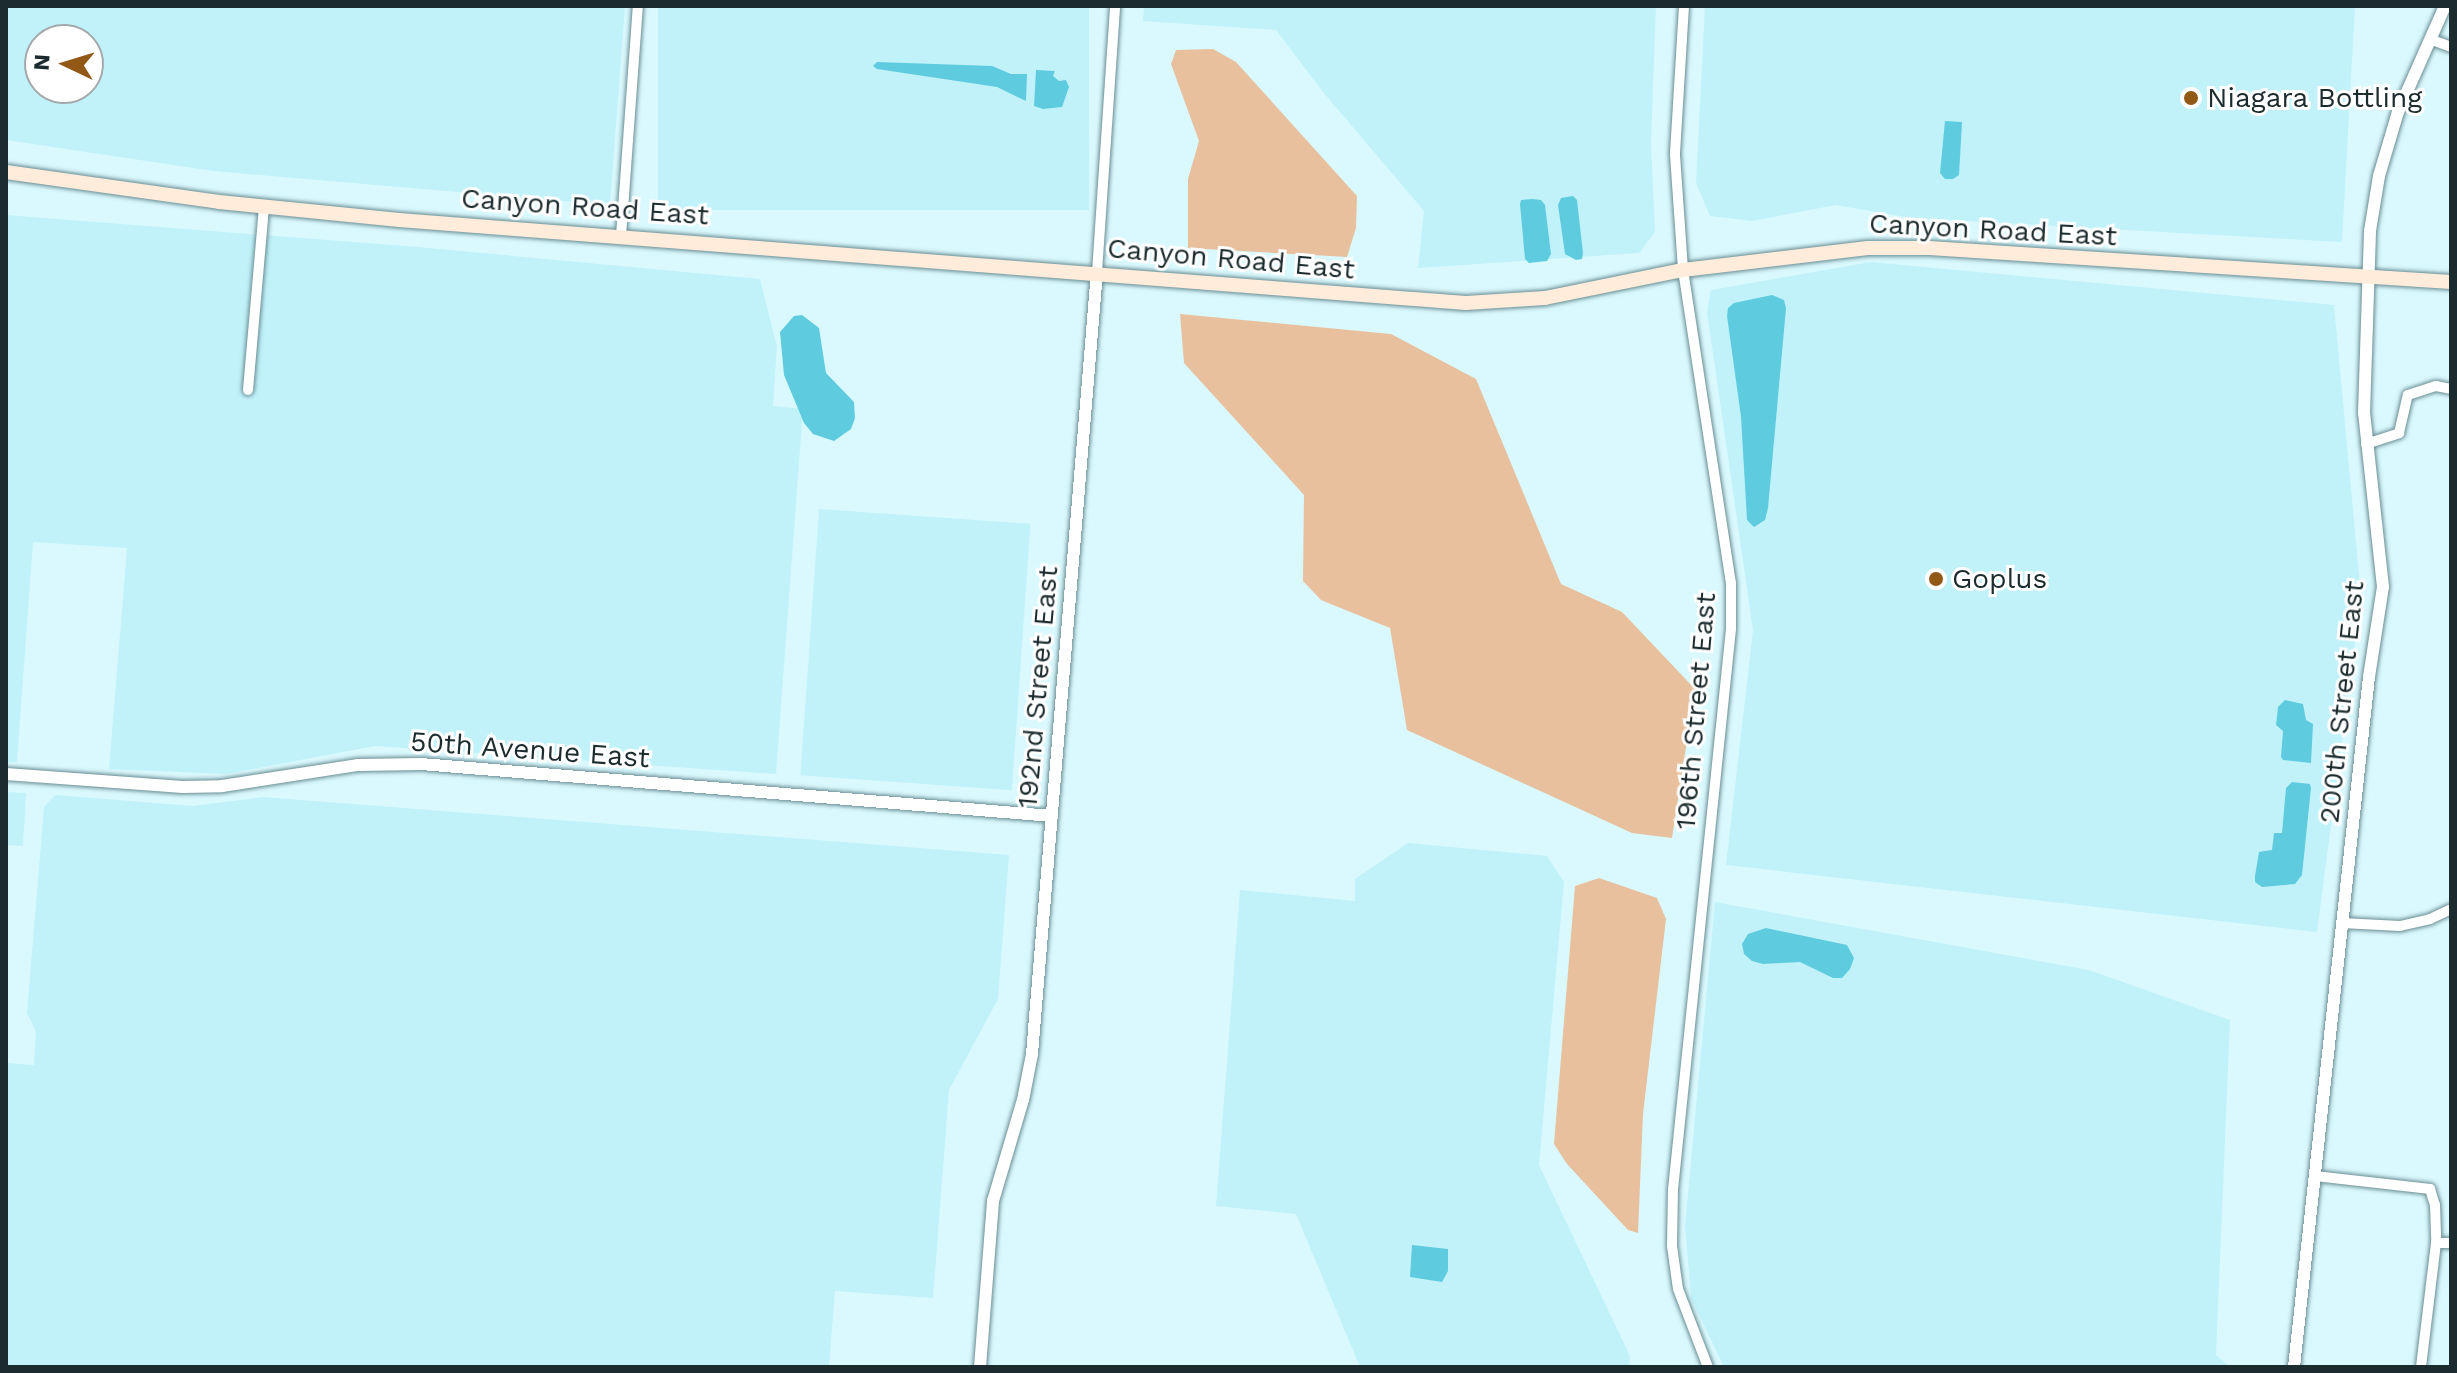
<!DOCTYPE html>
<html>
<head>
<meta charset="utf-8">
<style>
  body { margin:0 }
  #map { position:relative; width:2457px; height:1373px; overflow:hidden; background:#daf9fe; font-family:"Work Sans",sans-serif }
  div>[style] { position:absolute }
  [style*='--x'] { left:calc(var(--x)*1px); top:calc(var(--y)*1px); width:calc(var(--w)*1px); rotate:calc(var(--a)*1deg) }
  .built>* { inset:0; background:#c1f2fa; transform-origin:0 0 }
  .green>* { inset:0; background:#e8c09d }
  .water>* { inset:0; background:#5eccde }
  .roads { filter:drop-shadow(0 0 2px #698d93) drop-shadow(0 0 2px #698d93) }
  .minor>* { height:10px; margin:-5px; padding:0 5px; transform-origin:5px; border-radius:5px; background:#fff }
  .tertiary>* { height:12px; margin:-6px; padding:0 6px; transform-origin:6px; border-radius:6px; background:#fff }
  .secondary>* { height:14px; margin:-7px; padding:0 7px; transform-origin:7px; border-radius:7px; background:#ffecdb }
  .dots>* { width:22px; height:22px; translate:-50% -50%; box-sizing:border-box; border:4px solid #fff; border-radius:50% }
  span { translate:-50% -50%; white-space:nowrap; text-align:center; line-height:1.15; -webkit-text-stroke:6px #fff; paint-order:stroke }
  .poi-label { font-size:28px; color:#1c2b2e }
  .left { translate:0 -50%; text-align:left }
  .street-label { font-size:28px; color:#1c2b2e }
  .frame { position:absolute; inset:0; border:8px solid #1c2b2e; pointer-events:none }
  .north { position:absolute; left:24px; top:24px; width:80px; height:80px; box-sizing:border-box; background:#fff; border:2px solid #a4aaab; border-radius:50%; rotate:274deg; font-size:22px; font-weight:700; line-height:32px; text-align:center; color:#1c2b2e }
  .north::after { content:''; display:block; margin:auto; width:28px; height:36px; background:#925815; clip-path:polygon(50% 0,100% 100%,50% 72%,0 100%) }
</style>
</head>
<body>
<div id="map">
  <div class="built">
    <i style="clip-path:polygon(evenodd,6px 6px,625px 6px,610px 205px,213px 171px,6px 140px,6px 6px,40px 40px,88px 40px,88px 88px,40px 88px,40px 40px)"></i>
    <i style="left:658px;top:6px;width:431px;height:204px"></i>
    <i style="clip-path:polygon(1144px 6px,1656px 6px,1651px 143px,1655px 232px,1639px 253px,1418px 268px,1424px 211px,1323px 92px,1276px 30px,1143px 21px)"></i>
    <i style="clip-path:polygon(1705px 6px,2355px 6px,2342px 242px,1911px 218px,1836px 205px,1752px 221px,1710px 216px,1696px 183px)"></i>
    <i style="clip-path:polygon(6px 215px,418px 247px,760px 279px,777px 346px,773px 406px,803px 409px,776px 774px,375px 746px,226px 774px,109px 769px,127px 548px,33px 542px,17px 762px,6px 762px)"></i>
    <i style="clip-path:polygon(1871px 262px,2334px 305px,2361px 596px,2317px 932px,1726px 865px,1753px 630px,1707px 312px,1711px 290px)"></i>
    <i style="left:819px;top:509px;width:212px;height:267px;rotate:4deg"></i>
    <i style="clip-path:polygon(6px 792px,26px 793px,23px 846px,6px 845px)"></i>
    <i style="clip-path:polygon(55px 795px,193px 806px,263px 797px,1009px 855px,998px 999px,949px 1090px,933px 1298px,835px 1291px,829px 1367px,6px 1367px,7px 1063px,34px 1065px,36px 1032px,27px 1013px,44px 807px)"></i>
    <i style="clip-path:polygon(1408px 843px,1547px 856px,1564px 882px,1539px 1165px,1630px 1356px,1629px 1367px,1360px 1367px,1296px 1214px,1216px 1206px,1240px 890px,1355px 901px,1355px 879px)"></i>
    <i style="clip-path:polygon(1715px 902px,2089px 970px,2230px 1020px,2216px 1355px,2230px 1367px,1724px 1367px,1691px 1298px,1685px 1226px)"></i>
  </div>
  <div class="green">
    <i style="clip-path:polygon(1213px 49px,1236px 62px,1357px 196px,1356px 228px,1347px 257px,1188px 248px,1188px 179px,1199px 141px,1171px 64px,1176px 50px)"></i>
    <i style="clip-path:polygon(1180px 314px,1391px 334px,1476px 379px,1561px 584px,1622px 612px,1695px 689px,1672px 838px,1632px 833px,1407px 730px,1390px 628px,1321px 600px,1303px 581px,1304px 495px,1184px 363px)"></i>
    <i style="clip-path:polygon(1599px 878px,1657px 898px,1666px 919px,1643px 1114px,1638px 1233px,1628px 1230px,1567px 1164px,1554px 1144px,1575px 886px)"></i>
  </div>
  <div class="water">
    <i style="clip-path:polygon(877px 62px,992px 66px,1011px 74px,1027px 74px,1026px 101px,997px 87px,877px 69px,873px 66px)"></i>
    <i style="clip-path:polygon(1036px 70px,1055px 71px,1053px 76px,1059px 81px,1066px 80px,1069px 87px,1062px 107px,1043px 109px,1034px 106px)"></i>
    <i style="clip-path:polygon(1945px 121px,1962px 122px,1959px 175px,1953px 179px,1945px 179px,1940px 173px)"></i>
    <i style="clip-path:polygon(1573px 196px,1577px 200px,1583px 253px,1582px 259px,1576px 260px,1565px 254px,1558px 205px,1561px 198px)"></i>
    <i style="clip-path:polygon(1532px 199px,1541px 200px,1545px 205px,1551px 254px,1547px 261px,1529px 263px,1525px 259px,1520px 204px,1521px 200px)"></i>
    <i style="clip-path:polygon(1772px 295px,1784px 300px,1786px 308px,1768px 508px,1765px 520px,1754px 527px,1747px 520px,1741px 417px,1727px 316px,1728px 308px,1734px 303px)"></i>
    <i style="clip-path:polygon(802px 315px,819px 328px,826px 373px,854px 402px,855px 418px,851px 429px,834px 441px,813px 434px,804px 423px,784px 375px,780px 332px,794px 316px)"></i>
    <i style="clip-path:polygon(2285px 700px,2303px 704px,2306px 720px,2313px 724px,2311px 763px,2283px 760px,2281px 757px,2283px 731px,2276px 725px,2278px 707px)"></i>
    <i style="clip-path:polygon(2292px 782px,2310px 784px,2311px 788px,2302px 875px,2295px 884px,2262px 887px,2255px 882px,2255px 876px,2259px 852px,2272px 850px,2274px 833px,2282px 833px,2286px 788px)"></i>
    <i style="clip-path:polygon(1766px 928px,1847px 945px,1854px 958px,1850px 969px,1842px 978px,1833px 978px,1800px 962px,1763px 964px,1752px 961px,1744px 954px,1742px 944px,1748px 934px)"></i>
    <i style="clip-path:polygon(1412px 1245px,1448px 1249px,1448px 1271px,1442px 1282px,1410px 1277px)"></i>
  </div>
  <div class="roads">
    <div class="minor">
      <i style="--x:1684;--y:6;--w:149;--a:93.5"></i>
      <i style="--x:1675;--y:155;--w:115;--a:86"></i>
      <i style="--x:1683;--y:270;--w:317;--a:81.3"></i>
      <i style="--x:1731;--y:583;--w:46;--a:90"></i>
      <i style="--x:1731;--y:629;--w:563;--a:95.91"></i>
      <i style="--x:1673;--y:1189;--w:57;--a:91"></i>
      <i style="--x:1672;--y:1246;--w:43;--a:82.1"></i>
      <i style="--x:1678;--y:1289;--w:84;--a:69"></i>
      <i style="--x:2432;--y:40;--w:20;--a:20"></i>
      <i style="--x:621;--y:236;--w:231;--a:-85.8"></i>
      <i style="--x:1097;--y:272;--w:267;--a:-86.1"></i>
      <i style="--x:248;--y:390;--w:184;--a:-85"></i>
      <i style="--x:2366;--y:444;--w:35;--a:-18"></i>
      <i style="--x:2399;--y:433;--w:39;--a:-77"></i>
      <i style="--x:2408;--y:395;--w:29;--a:-18"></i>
      <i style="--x:2436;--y:386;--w:15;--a:11"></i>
      <i style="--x:2342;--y:923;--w:58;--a:3"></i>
      <i style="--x:2400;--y:926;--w:31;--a:-13"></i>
      <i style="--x:2430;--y:919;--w:23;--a:-25"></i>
      <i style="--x:2315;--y:1176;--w:116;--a:6.4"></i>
      <i style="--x:2430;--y:1189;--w:17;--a:73"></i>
      <i style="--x:2435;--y:1205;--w:38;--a:88"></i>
      <i style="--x:2436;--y:1243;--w:125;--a:96.9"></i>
      <i style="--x:2436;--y:1243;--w:15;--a:0"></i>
    </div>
    <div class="tertiary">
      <i style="--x:6;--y:774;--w:177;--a:4.2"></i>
      <i style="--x:183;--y:787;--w:39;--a:-1"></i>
      <i style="--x:222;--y:786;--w:138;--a:-8.8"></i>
      <i style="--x:358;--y:765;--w:63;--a:-0.9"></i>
      <i style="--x:421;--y:764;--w:633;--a:4.71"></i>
      <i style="--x:980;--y:1367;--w:167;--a:-85.5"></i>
      <i style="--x:993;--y:1201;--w:105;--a:-73.5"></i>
      <i style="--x:1023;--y:1100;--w:47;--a:-78.9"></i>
      <i style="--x:1032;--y:1054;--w:785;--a:-85.25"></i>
      <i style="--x:2294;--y:1367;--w:694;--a:-83.8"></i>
      <i style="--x:2369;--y:677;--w:91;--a:-81.2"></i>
      <i style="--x:2383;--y:587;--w:175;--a:-96.2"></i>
      <i style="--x:2364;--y:413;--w:182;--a:-88.1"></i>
      <i style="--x:2370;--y:231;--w:56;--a:-80.7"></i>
      <i style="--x:2379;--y:176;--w:67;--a:-73.5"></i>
      <i style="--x:2398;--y:112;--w:116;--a:-66.1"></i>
    </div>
    <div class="secondary">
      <i style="--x:6;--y:172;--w:215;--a:8"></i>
      <i style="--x:219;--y:202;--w:181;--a:5.7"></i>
      <i style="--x:399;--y:220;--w:1070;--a:4.45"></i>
      <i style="--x:1466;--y:303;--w:79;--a:-3.6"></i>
      <i style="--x:1545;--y:298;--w:141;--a:-11.5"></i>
      <i style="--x:1683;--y:270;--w:186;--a:-6.8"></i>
      <i style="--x:1868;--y:248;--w:61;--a:0"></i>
      <i style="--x:1929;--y:248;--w:523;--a:3.73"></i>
    </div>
  </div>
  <div class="dots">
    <i style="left:2191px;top:98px;background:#925815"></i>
    <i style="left:1936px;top:579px;background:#925815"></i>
  </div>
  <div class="poi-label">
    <span class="left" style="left:2207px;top:98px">Niagara Bottling</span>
    <span class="left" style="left:1952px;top:579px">Goplus</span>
  </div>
  <div class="street-label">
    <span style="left:585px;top:207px;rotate:4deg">Canyon Road East</span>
    <span style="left:1993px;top:230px;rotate:3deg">Canyon Road East</span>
    <span style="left:1231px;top:259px;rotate:5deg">Canyon Road East</span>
    <span style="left:1038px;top:687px;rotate:-85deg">192nd Street East</span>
    <span style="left:2342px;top:702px;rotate:-84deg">200th Street East</span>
    <span style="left:1696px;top:711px;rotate:-85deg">196th Street East</span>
    <span style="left:530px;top:750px;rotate:4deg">50th Avenue East</span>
  </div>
  <div class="frame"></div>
  <div class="north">N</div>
</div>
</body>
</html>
